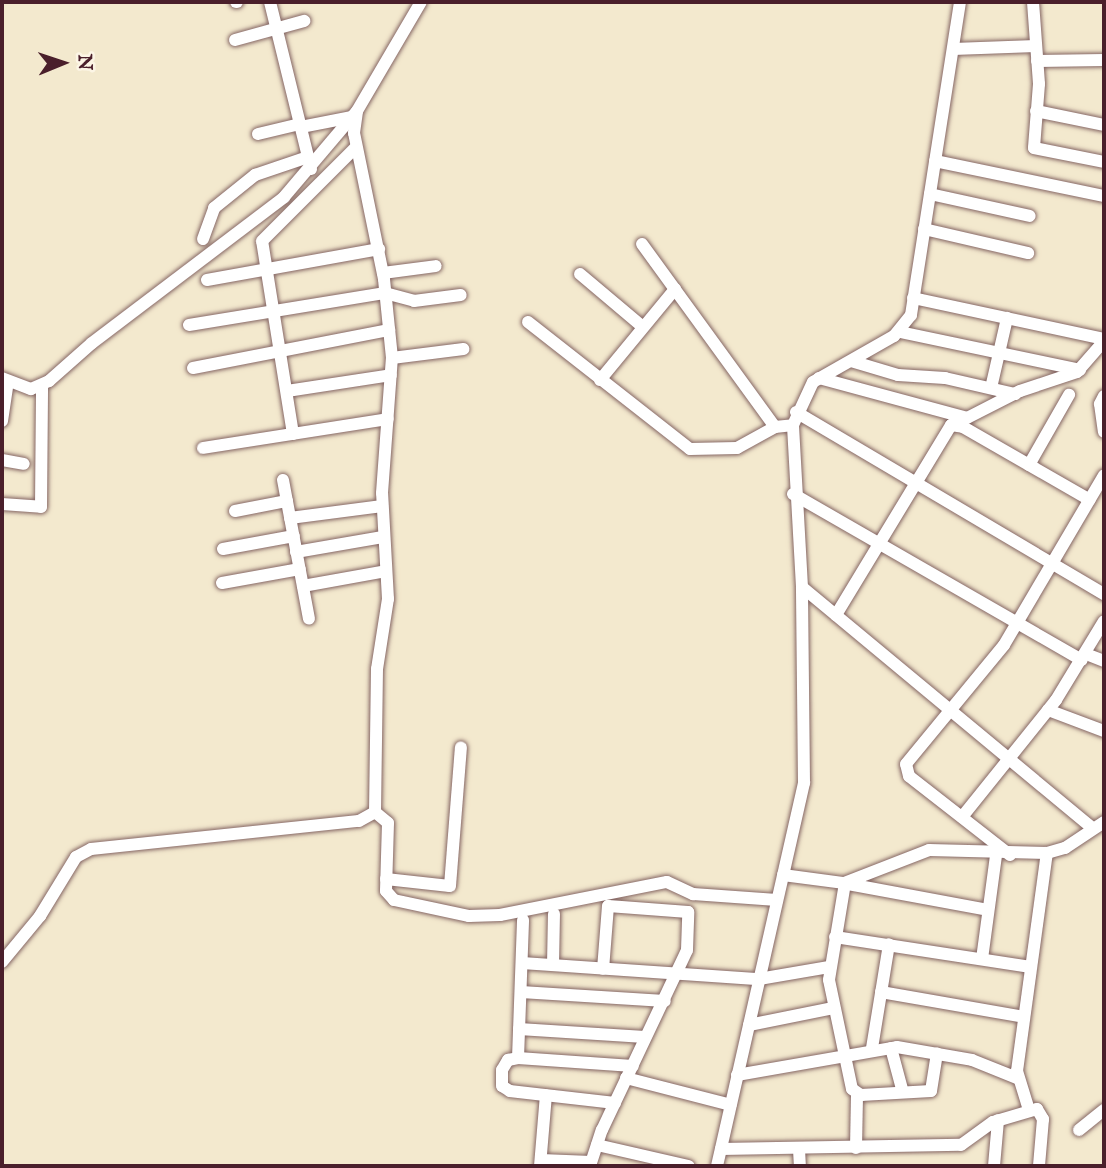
<!DOCTYPE html>
<html>
<head>
<meta charset="utf-8">
<style>
  body { margin:0 }
  #map { position:relative; width:1106px; height:1168px; overflow:hidden; background:#f3e9ce; font-family:"IM FELL English",serif }
  div>[style] { position:absolute }
  [style*='--x'] { left:calc(var(--x)*1px); top:calc(var(--y)*1px); width:calc(var(--w)*1px); rotate:calc(var(--a)*1deg) }
  .roads { filter:drop-shadow(0 0 2px #856664) drop-shadow(0 0 2px #856664) }
  .minor>* { height:12px; margin:-6px; padding:0 6px; transform-origin:6px; border-radius:6px; background:#fff }
  span { translate:-50% -50%; white-space:nowrap; text-align:center; line-height:1.15; -webkit-text-stroke:5px #fcf5e5; paint-order:stroke }
  .frame { position:absolute; inset:0; border:4px solid #4a1f2b; pointer-events:none }
  .north { position:absolute; left:28px; top:28px; width:70px; height:70px; -webkit-text-stroke:5px #fcf5e5; paint-order:stroke; rotate:88deg; font-size:19px; font-weight:700; line-height:28px; text-align:center; color:#4a1f2b }
  .north::after { content:''; display:block; margin:auto; width:24px; height:32px; background:#4a1f2b; clip-path:polygon(50% 0,100% 100%,50% 72%,0 100%) }
</style>
</head>
<body>
<div id="map">
  <div class="roads">
    <div class="minor">
      <i style="--x:236;--y:2;--w:1;--a:0"></i>
      <i style="--x:270;--y:2;--w:172;--a:76.2"></i>
      <i style="--x:1033;--y:2;--w:82;--a:85.8"></i>
      <i style="--x:1039;--y:84;--w:64;--a:94.5"></i>
      <i style="--x:1034;--y:148;--w:71;--a:11.3"></i>
      <i style="--x:235;--y:40;--w:72;--a:-15.4"></i>
      <i style="--x:953;--y:49;--w:83;--a:-2.1"></i>
      <i style="--x:1037;--y:61;--w:67;--a:-0.9"></i>
      <i style="--x:1036;--y:111;--w:69;--a:11.6"></i>
      <i style="--x:301;--y:127;--w:52;--a:-11.1"></i>
      <i style="--x:258;--y:134;--w:43;--a:-13.4"></i>
      <i style="--x:935;--y:161;--w:173;--a:11.7"></i>
      <i style="--x:930;--y:194;--w:102;--a:12.4"></i>
      <i style="--x:924;--y:229;--w:107;--a:13"></i>
      <i style="--x:203;--y:239;--w:33;--a:-70"></i>
      <i style="--x:214;--y:208;--w:53;--a:-38.8"></i>
      <i style="--x:255;--y:175;--w:56;--a:-18.8"></i>
      <i style="--x:642;--y:244;--w:226;--a:54"></i>
      <i style="--x:383;--y:273;--w:53;--a:-7.5"></i>
      <i style="--x:580;--y:274;--w:82;--a:40.1"></i>
      <i style="--x:207;--y:280;--w:175;--a:-10.2"></i>
      <i style="--x:913;--y:298;--w:195;--a:12.1"></i>
      <i style="--x:528;--y:322;--w:206;--a:38.1"></i>
      <i style="--x:690;--y:449;--w:47;--a:-1.2"></i>
      <i style="--x:737;--y:448;--w:43;--a:-28.9"></i>
      <i style="--x:775;--y:427;--w:18;--a:-6"></i>
      <i style="--x:189;--y:325;--w:199;--a:-9.3"></i>
      <i style="--x:385;--y:293;--w:30;--a:15"></i>
      <i style="--x:414;--y:301;--w:47;--a:-7.3"></i>
      <i style="--x:900;--y:332;--w:184;--a:11.9"></i>
      <i style="--x:392;--y:358;--w:72;--a:-7.2"></i>
      <i style="--x:851;--y:361;--w:49;--a:16.6"></i>
      <i style="--x:898;--y:375;--w:47;--a:3.7"></i>
      <i style="--x:945;--y:378;--w:72;--a:12.9"></i>
      <i style="--x:193;--y:368;--w:200;--a:-11"></i>
      <i style="--x:2;--y:378;--w:31;--a:21"></i>
      <i style="--x:31;--y:389;--w:20;--a:-24"></i>
      <i style="--x:49;--y:381;--w:57;--a:-41.5"></i>
      <i style="--x:92;--y:343;--w:241;--a:-37.2"></i>
      <i style="--x:284;--y:197;--w:111;--a:-49.7"></i>
      <i style="--x:819;--y:378;--w:153;--a:15.1"></i>
      <i style="--x:967;--y:418;--w:59;--a:-27"></i>
      <i style="--x:1020;--y:391;--w:60;--a:-18.4"></i>
      <i style="--x:1077;--y:372;--w:41;--a:-48.9"></i>
      <i style="--x:600;--y:380;--w:118;--a:-50.5"></i>
      <i style="--x:991;--y:388;--w:72;--a:-77.1"></i>
      <i style="--x:287;--y:391;--w:105;--a:-8.7"></i>
      <i style="--x:1104;--y:396;--w:9;--a:117"></i>
      <i style="--x:1100;--y:404;--w:28;--a:82"></i>
      <i style="--x:796;--y:412;--w:358;--a:30.6"></i>
      <i style="--x:2;--y:421;--w:40;--a:-81.5"></i>
      <i style="--x:293;--y:434;--w:195;--a:-99.1"></i>
      <i style="--x:262;--y:241;--w:133;--a:-45"></i>
      <i style="--x:203;--y:448;--w:187;--a:-8.9"></i>
      <i style="--x:2;--y:460;--w:22;--a:10"></i>
      <i style="--x:1029;--y:465;--w:81;--a:-60.3"></i>
      <i style="--x:283;--y:480;--w:141;--a:79.4"></i>
      <i style="--x:793;--y:494;--w:333;--a:29.9"></i>
      <i style="--x:2;--y:504;--w:39;--a:4"></i>
      <i style="--x:41;--y:507;--w:121;--a:-89.5"></i>
      <i style="--x:235;--y:511;--w:53;--a:-10.9"></i>
      <i style="--x:290;--y:518;--w:93;--a:-7.4"></i>
      <i style="--x:223;--y:549;--w:72;--a:-10.4"></i>
      <i style="--x:296;--y:552;--w:88;--a:-9.8"></i>
      <i style="--x:222;--y:583;--w:79;--a:-10.2"></i>
      <i style="--x:303;--y:586;--w:84;--a:-10.2"></i>
      <i style="--x:802;--y:587;--w:378;--a:39.7"></i>
      <i style="--x:836;--y:615;--w:222;--a:-58.8"></i>
      <i style="--x:951;--y:425;--w:12;--a:9"></i>
      <i style="--x:963;--y:427;--w:146;--a:29.9"></i>
      <i style="--x:1086;--y:654;--w:19;--a:21"></i>
      <i style="--x:1048;--y:710;--w:60;--a:20.6"></i>
      <i style="--x:375;--y:812;--w:17;--a:40"></i>
      <i style="--x:388;--y:823;--w:68;--a:91.7"></i>
      <i style="--x:386;--y:891;--w:12;--a:48"></i>
      <i style="--x:394;--y:900;--w:77;--a:12"></i>
      <i style="--x:469;--y:916;--w:31;--a:-2"></i>
      <i style="--x:500;--y:915;--w:170;--a:-11.2"></i>
      <i style="--x:667;--y:882;--w:29;--a:25"></i>
      <i style="--x:693;--y:894;--w:84;--a:4.1"></i>
      <i style="--x:962;--y:817;--w:150;--a:-51.2"></i>
      <i style="--x:1056;--y:700;--w:92;--a:-58.7"></i>
      <i style="--x:1010;--y:855;--w:128;--a:-142"></i>
      <i style="--x:909;--y:776;--w:12;--a:-104"></i>
      <i style="--x:906;--y:764;--w:154;--a:-50.5"></i>
      <i style="--x:1004;--y:645;--w:197;--a:-59.5"></i>
      <i style="--x:783;--y:875;--w:62;--a:7.5"></i>
      <i style="--x:844;--y:883;--w:91;--a:-21.2"></i>
      <i style="--x:929;--y:850;--w:118;--a:1.5"></i>
      <i style="--x:1047;--y:853;--w:19;--a:-16"></i>
      <i style="--x:1065;--y:848;--w:47;--a:-33.7"></i>
      <i style="--x:386;--y:879;--w:64;--a:6.2"></i>
      <i style="--x:450;--y:886;--w:139;--a:-85.5"></i>
      <i style="--x:845;--y:883;--w:98;--a:99.4"></i>
      <i style="--x:829;--y:980;--w:111;--a:78.1"></i>
      <i style="--x:852;--y:1089;--w:11;--a:34"></i>
      <i style="--x:861;--y:1095;--w:70;--a:-3.3"></i>
      <i style="--x:931;--y:1091;--w:38;--a:-81"></i>
      <i style="--x:848;--y:884;--w:142;--a:10.5"></i>
      <i style="--x:835;--y:937;--w:198;--a:8.7"></i>
      <i style="--x:982;--y:959;--w:105;--a:-82.3"></i>
      <i style="--x:2;--y:962;--w:60;--a:-50.4"></i>
      <i style="--x:40;--y:916;--w:69;--a:-58.6"></i>
      <i style="--x:76;--y:857;--w:17;--a:-28"></i>
      <i style="--x:91;--y:849;--w:269;--a:-6"></i>
      <i style="--x:359;--y:821;--w:18;--a:-29"></i>
      <i style="--x:375;--y:812;--w:143;--a:-89.2"></i>
      <i style="--x:377;--y:669;--w:71;--a:-81.1"></i>
      <i style="--x:388;--y:599;--w:106;--a:-93.2"></i>
      <i style="--x:382;--y:493;--w:135;--a:-85.8"></i>
      <i style="--x:392;--y:358;--w:79;--a:-95.8"></i>
      <i style="--x:384;--y:279;--w:149;--a:-101.6"></i>
      <i style="--x:354;--y:133;--w:22;--a:-82"></i>
      <i style="--x:357;--y:111;--w:126;--a:-59.6"></i>
      <i style="--x:522;--y:963;--w:238;--a:3.9"></i>
      <i style="--x:759;--y:979;--w:71;--a:-9.7"></i>
      <i style="--x:553;--y:965;--w:51;--a:-88.9"></i>
      <i style="--x:521;--y:992;--w:144;--a:3.6"></i>
      <i style="--x:881;--y:992;--w:145;--a:9.9"></i>
      <i style="--x:749;--y:1025;--w:86;--a:-11.4"></i>
      <i style="--x:519;--y:1029;--w:126;--a:3.6"></i>
      <i style="--x:872;--y:1048;--w:105;--a:-80.7"></i>
      <i style="--x:891;--y:1048;--w:42;--a:75"></i>
      <i style="--x:518;--y:1058;--w:138;--a:-87.9"></i>
      <i style="--x:737;--y:1075;--w:162;--a:-9.9"></i>
      <i style="--x:897;--y:1047;--w:76;--a:9.8"></i>
      <i style="--x:972;--y:1060;--w:48;--a:21.8"></i>
      <i style="--x:626;--y:1078;--w:108;--a:14.4"></i>
      <i style="--x:615;--y:1103;--w:106;--a:-173.5"></i>
      <i style="--x:510;--y:1091;--w:9;--a:-148"></i>
      <i style="--x:502;--y:1086;--w:16;--a:-90"></i>
      <i style="--x:502;--y:1070;--w:12;--a:-59"></i>
      <i style="--x:508;--y:1060;--w:10;--a:-11"></i>
      <i style="--x:518;--y:1058;--w:115;--a:4"></i>
      <i style="--x:1029;--y:1110;--w:41;--a:-107.1"></i>
      <i style="--x:1017;--y:1071;--w:220;--a:-82.2"></i>
      <i style="--x:1079;--y:1130;--w:32;--a:-39"></i>
      <i style="--x:597;--y:1145;--w:94;--a:12.9"></i>
      <i style="--x:856;--y:1148;--w:54;--a:-88.9"></i>
      <i style="--x:721;--y:1149;--w:240;--a:-1"></i>
      <i style="--x:961;--y:1145;--w:39;--a:-36"></i>
      <i style="--x:993;--y:1122;--w:46;--a:-16.5"></i>
      <i style="--x:1037;--y:1109;--w:12;--a:59"></i>
      <i style="--x:1043;--y:1119;--w:47;--a:94.9"></i>
      <i style="--x:799;--y:1149;--w:17;--a:87"></i>
      <i style="--x:541;--y:1160;--w:50;--a:2.3"></i>
      <i style="--x:540;--y:1166;--w:71;--a:-85.2"></i>
      <i style="--x:590;--y:1166;--w:38;--a:-72"></i>
      <i style="--x:602;--y:1130;--w:199;--a:-64.7"></i>
      <i style="--x:687;--y:950;--w:38;--a:-88"></i>
      <i style="--x:688;--y:912;--w:80;--a:-175.7"></i>
      <i style="--x:608;--y:906;--w:63;--a:94.5"></i>
      <i style="--x:717;--y:1166;--w:393;--a:-77.2"></i>
      <i style="--x:804;--y:783;--w:196;--a:-90.6"></i>
      <i style="--x:802;--y:587;--w:162;--a:-93.2"></i>
      <i style="--x:793;--y:425;--w:47;--a:-65.1"></i>
      <i style="--x:813;--y:382;--w:93;--a:-29.6"></i>
      <i style="--x:894;--y:336;--w:27;--a:-51"></i>
      <i style="--x:911;--y:315;--w:317;--a:-81.1"></i>
      <i style="--x:994;--y:1166;--w:46;--a:-85"></i>
    </div>
  </div>
  <div class="frame"></div>
  <div class="north">N</div>
</div>
</body>
</html>
